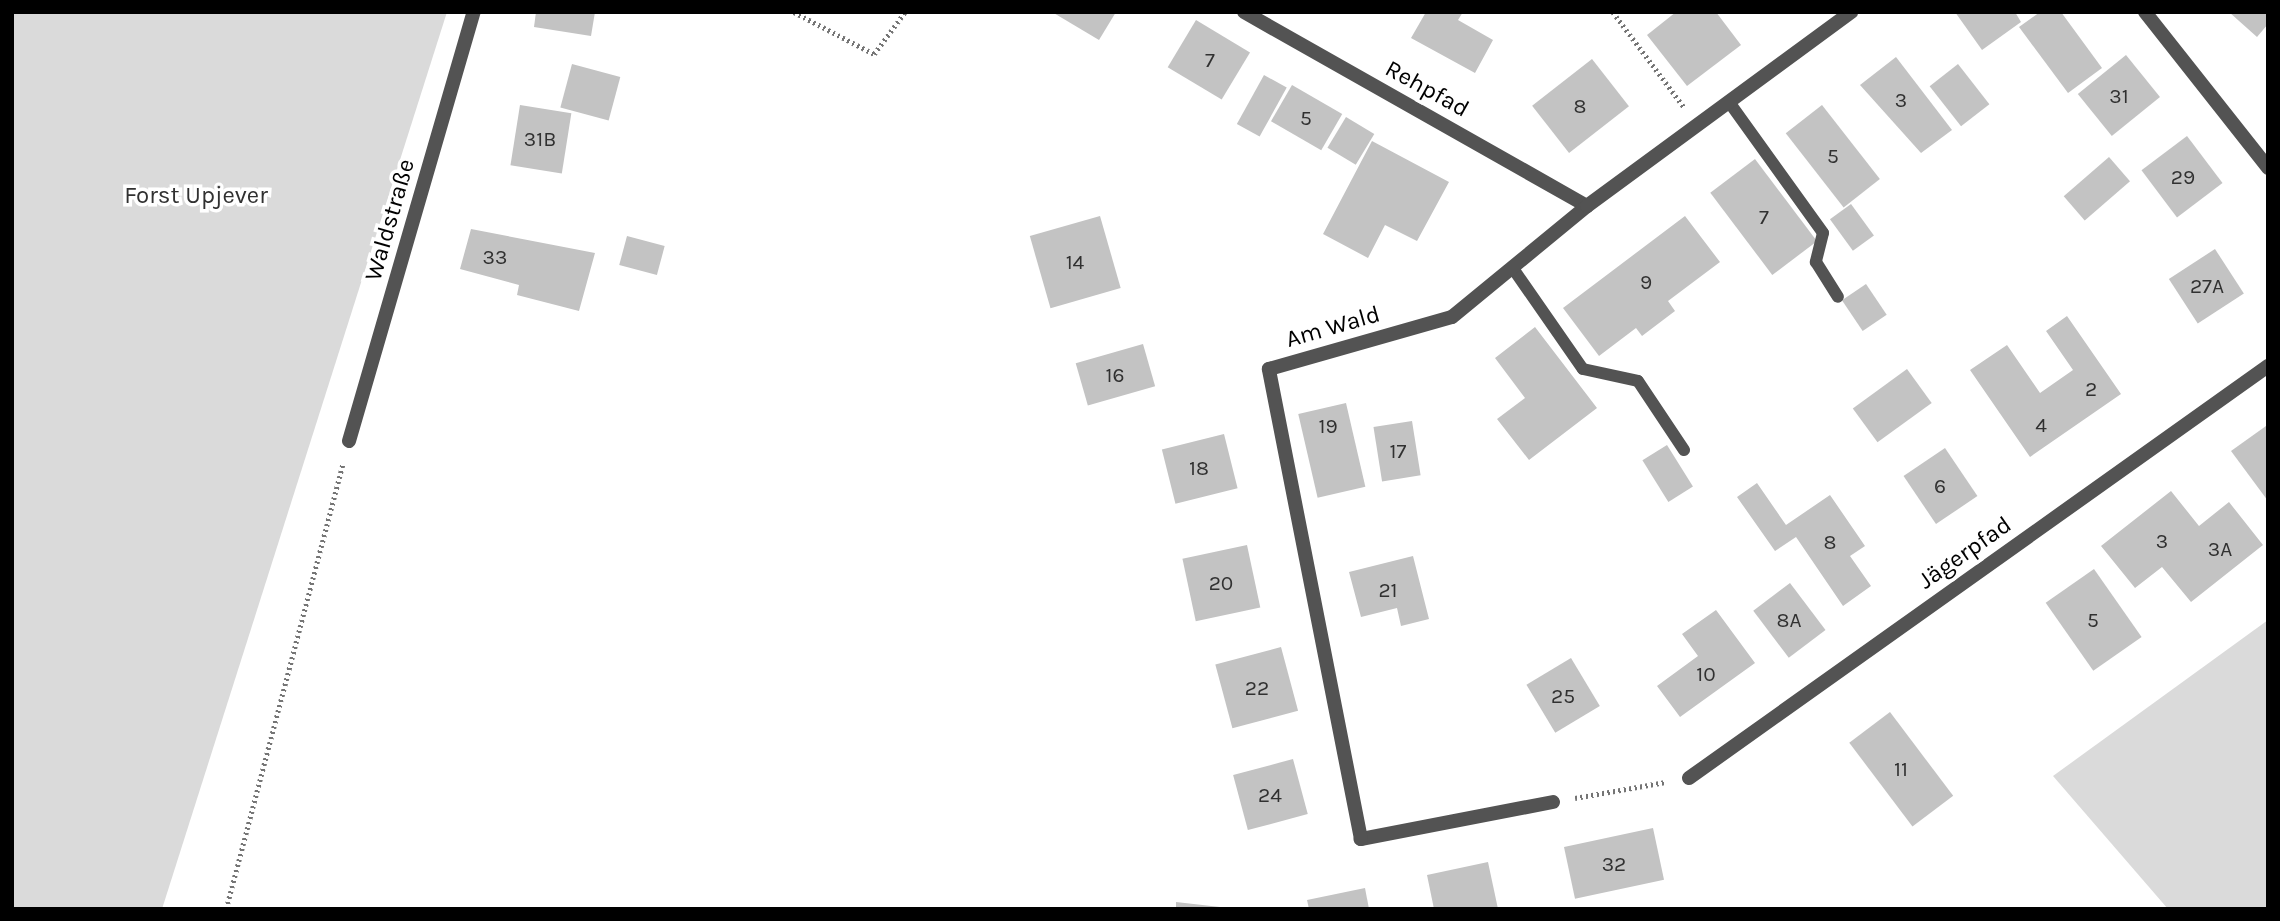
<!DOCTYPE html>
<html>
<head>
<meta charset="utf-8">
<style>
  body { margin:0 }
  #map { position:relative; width:2280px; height:921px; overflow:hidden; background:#fff; font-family:Karla,sans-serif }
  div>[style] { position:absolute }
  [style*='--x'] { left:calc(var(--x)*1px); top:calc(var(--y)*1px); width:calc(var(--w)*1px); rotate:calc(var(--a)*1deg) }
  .green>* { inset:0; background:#dadada }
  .building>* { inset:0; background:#c3c3c3; transform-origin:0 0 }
  .path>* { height:4.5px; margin-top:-2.25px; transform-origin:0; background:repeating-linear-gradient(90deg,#757575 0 2px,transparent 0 5.5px) }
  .lane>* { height:12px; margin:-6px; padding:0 6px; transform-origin:6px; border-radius:6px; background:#535353 }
  .street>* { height:14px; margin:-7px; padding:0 7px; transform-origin:7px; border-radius:7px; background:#535353 }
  span { translate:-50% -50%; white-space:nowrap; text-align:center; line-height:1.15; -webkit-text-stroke:7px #fff; paint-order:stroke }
  .number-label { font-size:21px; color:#313131 }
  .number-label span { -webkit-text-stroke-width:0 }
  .street-label { font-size:24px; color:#000 }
  .park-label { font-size:24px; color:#313131 }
  .frame { position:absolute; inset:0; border:14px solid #000; pointer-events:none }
</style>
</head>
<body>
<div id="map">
  <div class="green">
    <i style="clip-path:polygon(12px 12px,447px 12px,162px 909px,12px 909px)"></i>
    <i style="clip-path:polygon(2268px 620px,2268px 909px,2168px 909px,2053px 776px)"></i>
  </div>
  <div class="building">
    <i style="clip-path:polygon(536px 12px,595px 12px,591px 36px,534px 27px)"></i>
    <i style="clip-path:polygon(1052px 12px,1116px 12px,1099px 40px)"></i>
    <i style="clip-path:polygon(1426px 12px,1463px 12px,1458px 20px,1493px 40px,1475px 73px,1411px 38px)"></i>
    <i style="clip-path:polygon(1676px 12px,1716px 12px,1741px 45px,1687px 86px,1647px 35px)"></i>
    <i style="clip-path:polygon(1955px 12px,2015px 12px,2021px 22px,1982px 50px)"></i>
    <i style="clip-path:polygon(2040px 12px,2061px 12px,2102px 68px,2068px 93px,2019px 27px)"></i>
    <i style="clip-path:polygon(2229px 12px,2268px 12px,2268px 24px,2257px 37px)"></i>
    <i style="left:1196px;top:20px;width:63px;height:55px;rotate:31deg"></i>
    <i style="left:2126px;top:55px;width:54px;height:62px;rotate:51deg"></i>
    <i style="clip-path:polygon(1896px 57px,1952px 130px,1921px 153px,1860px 85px)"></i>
    <i style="left:1592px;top:59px;width:60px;height:76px;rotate:52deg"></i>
    <i style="left:572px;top:64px;width:50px;height:45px;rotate:15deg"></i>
    <i style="left:1958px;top:64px;width:51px;height:36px;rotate:52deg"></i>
    <i style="left:1264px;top:75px;width:26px;height:56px;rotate:29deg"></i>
    <i style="left:1292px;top:85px;width:58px;height:42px;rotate:30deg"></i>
    <i style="left:520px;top:105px;width:52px;height:61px;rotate:9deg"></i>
    <i style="left:1822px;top:105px;width:94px;height:46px;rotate:52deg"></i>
    <i style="left:1346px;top:117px;width:33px;height:36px;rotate:31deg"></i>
    <i style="left:2187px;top:136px;width:59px;height:57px;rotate:53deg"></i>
    <i style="clip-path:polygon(1372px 141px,1449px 182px,1417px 241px,1385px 225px,1368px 258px,1323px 234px)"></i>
    <i style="left:2109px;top:157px;width:32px;height:60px;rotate:49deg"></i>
    <i style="left:1755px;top:159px;width:103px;height:56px;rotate:53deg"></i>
    <i style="left:1851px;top:204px;width:39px;height:26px;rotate:54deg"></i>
    <i style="left:1100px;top:216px;width:75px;height:73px;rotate:74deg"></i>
    <i style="clip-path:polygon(1685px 216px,1720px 262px,1668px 301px,1675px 311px,1642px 336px,1636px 328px,1599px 356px,1563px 308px)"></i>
    <i style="clip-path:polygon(471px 229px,595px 253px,579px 311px,517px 295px,519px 285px,460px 269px)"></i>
    <i style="left:627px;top:236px;width:39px;height:30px;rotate:15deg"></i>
    <i style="left:2215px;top:249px;width:53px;height:55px;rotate:57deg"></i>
    <i style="left:1866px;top:284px;width:37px;height:29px;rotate:56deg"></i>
    <i style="clip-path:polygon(2067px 316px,2121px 394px,2030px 457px,1970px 370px,2007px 345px,2040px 393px,2073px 370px,2046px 331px)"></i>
    <i style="clip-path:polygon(1535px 327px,1597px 408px,1529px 460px,1497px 419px,1525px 398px,1495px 358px)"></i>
    <i style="left:1143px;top:344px;width:44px;height:70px;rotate:74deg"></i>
    <i style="left:1907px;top:369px;width:42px;height:67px;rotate:54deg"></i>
    <i style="left:1346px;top:403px;width:86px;height:49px;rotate:77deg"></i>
    <i style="left:1412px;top:421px;width:55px;height:39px;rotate:81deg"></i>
    <i style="clip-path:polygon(2266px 426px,2268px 429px,2268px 501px,2231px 451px)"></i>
    <i style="left:1224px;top:434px;width:56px;height:64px;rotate:76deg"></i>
    <i style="left:1667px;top:445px;width:49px;height:29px;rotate:58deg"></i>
    <i style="left:1945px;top:448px;width:58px;height:50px;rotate:56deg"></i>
    <i style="clip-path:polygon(1757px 483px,1786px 525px,1830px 495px,1865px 546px,1850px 556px,1871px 586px,1843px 606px,1796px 537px,1775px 551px,1737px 497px)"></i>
    <i style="clip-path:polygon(2171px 491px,2199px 526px,2229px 502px,2263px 545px,2191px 602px,2162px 567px,2135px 588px,2101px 546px)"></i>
    <i style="left:1247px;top:545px;width:64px;height:66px;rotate:78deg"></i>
    <i style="clip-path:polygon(1413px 556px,1429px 619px,1401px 626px,1397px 608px,1361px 617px,1349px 572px)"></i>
    <i style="left:2094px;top:569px;width:83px;height:59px;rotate:55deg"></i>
    <i style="left:1790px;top:583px;width:59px;height:46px;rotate:53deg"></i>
    <i style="clip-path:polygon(1716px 610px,1755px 663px,1680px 717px,1657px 686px,1698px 656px,1682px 634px)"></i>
    <i style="left:1281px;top:647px;width:66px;height:68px;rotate:75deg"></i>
    <i style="left:1571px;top:658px;width:56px;height:52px;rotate:59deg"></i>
    <i style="left:1890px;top:712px;width:105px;height:51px;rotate:53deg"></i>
    <i style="left:1293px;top:759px;width:57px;height:62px;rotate:75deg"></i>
    <i style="left:1653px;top:828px;width:53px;height:91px;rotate:78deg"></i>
    <i style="clip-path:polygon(1488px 862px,1498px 909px,1434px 909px,1427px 875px)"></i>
    <i style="clip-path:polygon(1365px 888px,1369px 909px,1309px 909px,1307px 900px)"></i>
    <i style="clip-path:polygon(1176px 902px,1220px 907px,1220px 909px,1176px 909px)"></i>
  </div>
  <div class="path">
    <i style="--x:794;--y:12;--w:90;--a:27.7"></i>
    <i style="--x:874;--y:54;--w:52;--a:-53.6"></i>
    <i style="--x:1613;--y:12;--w:119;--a:53.2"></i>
    <i style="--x:1575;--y:798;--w:92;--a:-10"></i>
    <i style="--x:226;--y:909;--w:461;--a:-75.3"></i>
  </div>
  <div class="lane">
    <i style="--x:1729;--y:102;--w:161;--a:54.3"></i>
    <i style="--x:1823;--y:233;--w:30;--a:104"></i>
    <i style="--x:1816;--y:262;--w:41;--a:57.8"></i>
    <i style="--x:1512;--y:267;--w:124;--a:55.2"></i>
    <i style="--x:1583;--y:369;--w:56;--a:12.3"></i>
    <i style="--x:1638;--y:381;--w:83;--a:56.3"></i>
  </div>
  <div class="street">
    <i style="--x:1244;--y:12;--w:394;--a:29.5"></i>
    <i style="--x:2145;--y:12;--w:199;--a:51.7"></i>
    <i style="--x:349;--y:441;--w:447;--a:-73.8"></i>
    <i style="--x:1689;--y:778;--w:711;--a:-35.43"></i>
    <i style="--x:1553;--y:802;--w:196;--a:169.1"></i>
    <i style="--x:1361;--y:839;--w:479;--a:-101.1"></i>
    <i style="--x:1269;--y:369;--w:190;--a:-15.9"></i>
    <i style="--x:1452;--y:317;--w:175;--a:-39.4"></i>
    <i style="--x:1587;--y:206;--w:328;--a:-36.3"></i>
  </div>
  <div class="number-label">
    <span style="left:1210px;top:60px">7</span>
    <span style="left:2119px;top:96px">31</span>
    <span style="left:1901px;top:100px">3</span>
    <span style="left:1580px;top:106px">8</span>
    <span style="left:1306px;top:118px">5</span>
    <span style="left:540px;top:139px">31B</span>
    <span style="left:1833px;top:156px">5</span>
    <span style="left:2183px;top:177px">29</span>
    <span style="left:1764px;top:217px">7</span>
    <span style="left:495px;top:257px">33</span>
    <span style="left:1075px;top:262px">14</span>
    <span style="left:1646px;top:282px">9</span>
    <span style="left:2207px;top:286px">27A</span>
    <span style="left:1115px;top:375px">16</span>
    <span style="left:2091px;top:389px">2</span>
    <span style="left:2041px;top:425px">4</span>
    <span style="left:1328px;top:426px">19</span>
    <span style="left:1398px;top:451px">17</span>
    <span style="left:1199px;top:468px">18</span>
    <span style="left:1940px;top:486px">6</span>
    <span style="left:2162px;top:541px">3</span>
    <span style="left:1830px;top:542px">8</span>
    <span style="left:2220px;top:549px">3A</span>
    <span style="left:1221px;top:583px">20</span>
    <span style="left:1388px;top:590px">21</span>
    <span style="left:1789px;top:620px">8A</span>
    <span style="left:2093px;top:620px">5</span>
    <span style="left:1706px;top:674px">10</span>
    <span style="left:1257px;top:688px">22</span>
    <span style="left:1563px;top:696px">25</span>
    <span style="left:1901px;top:769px">11</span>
    <span style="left:1270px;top:795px">24</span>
    <span style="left:1614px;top:864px">32</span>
  </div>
  <div class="street-label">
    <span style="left:1427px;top:89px;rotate:29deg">Rehpfad</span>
    <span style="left:390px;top:220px;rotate:-74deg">Waldstraße</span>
    <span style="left:1333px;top:327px;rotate:-16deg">Am Wald</span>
    <span style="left:1965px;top:553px;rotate:-35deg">Jägerpfad</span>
  </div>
  <div class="park-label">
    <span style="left:196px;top:196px">Forst Upjever</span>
  </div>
  <div class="frame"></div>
</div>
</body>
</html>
